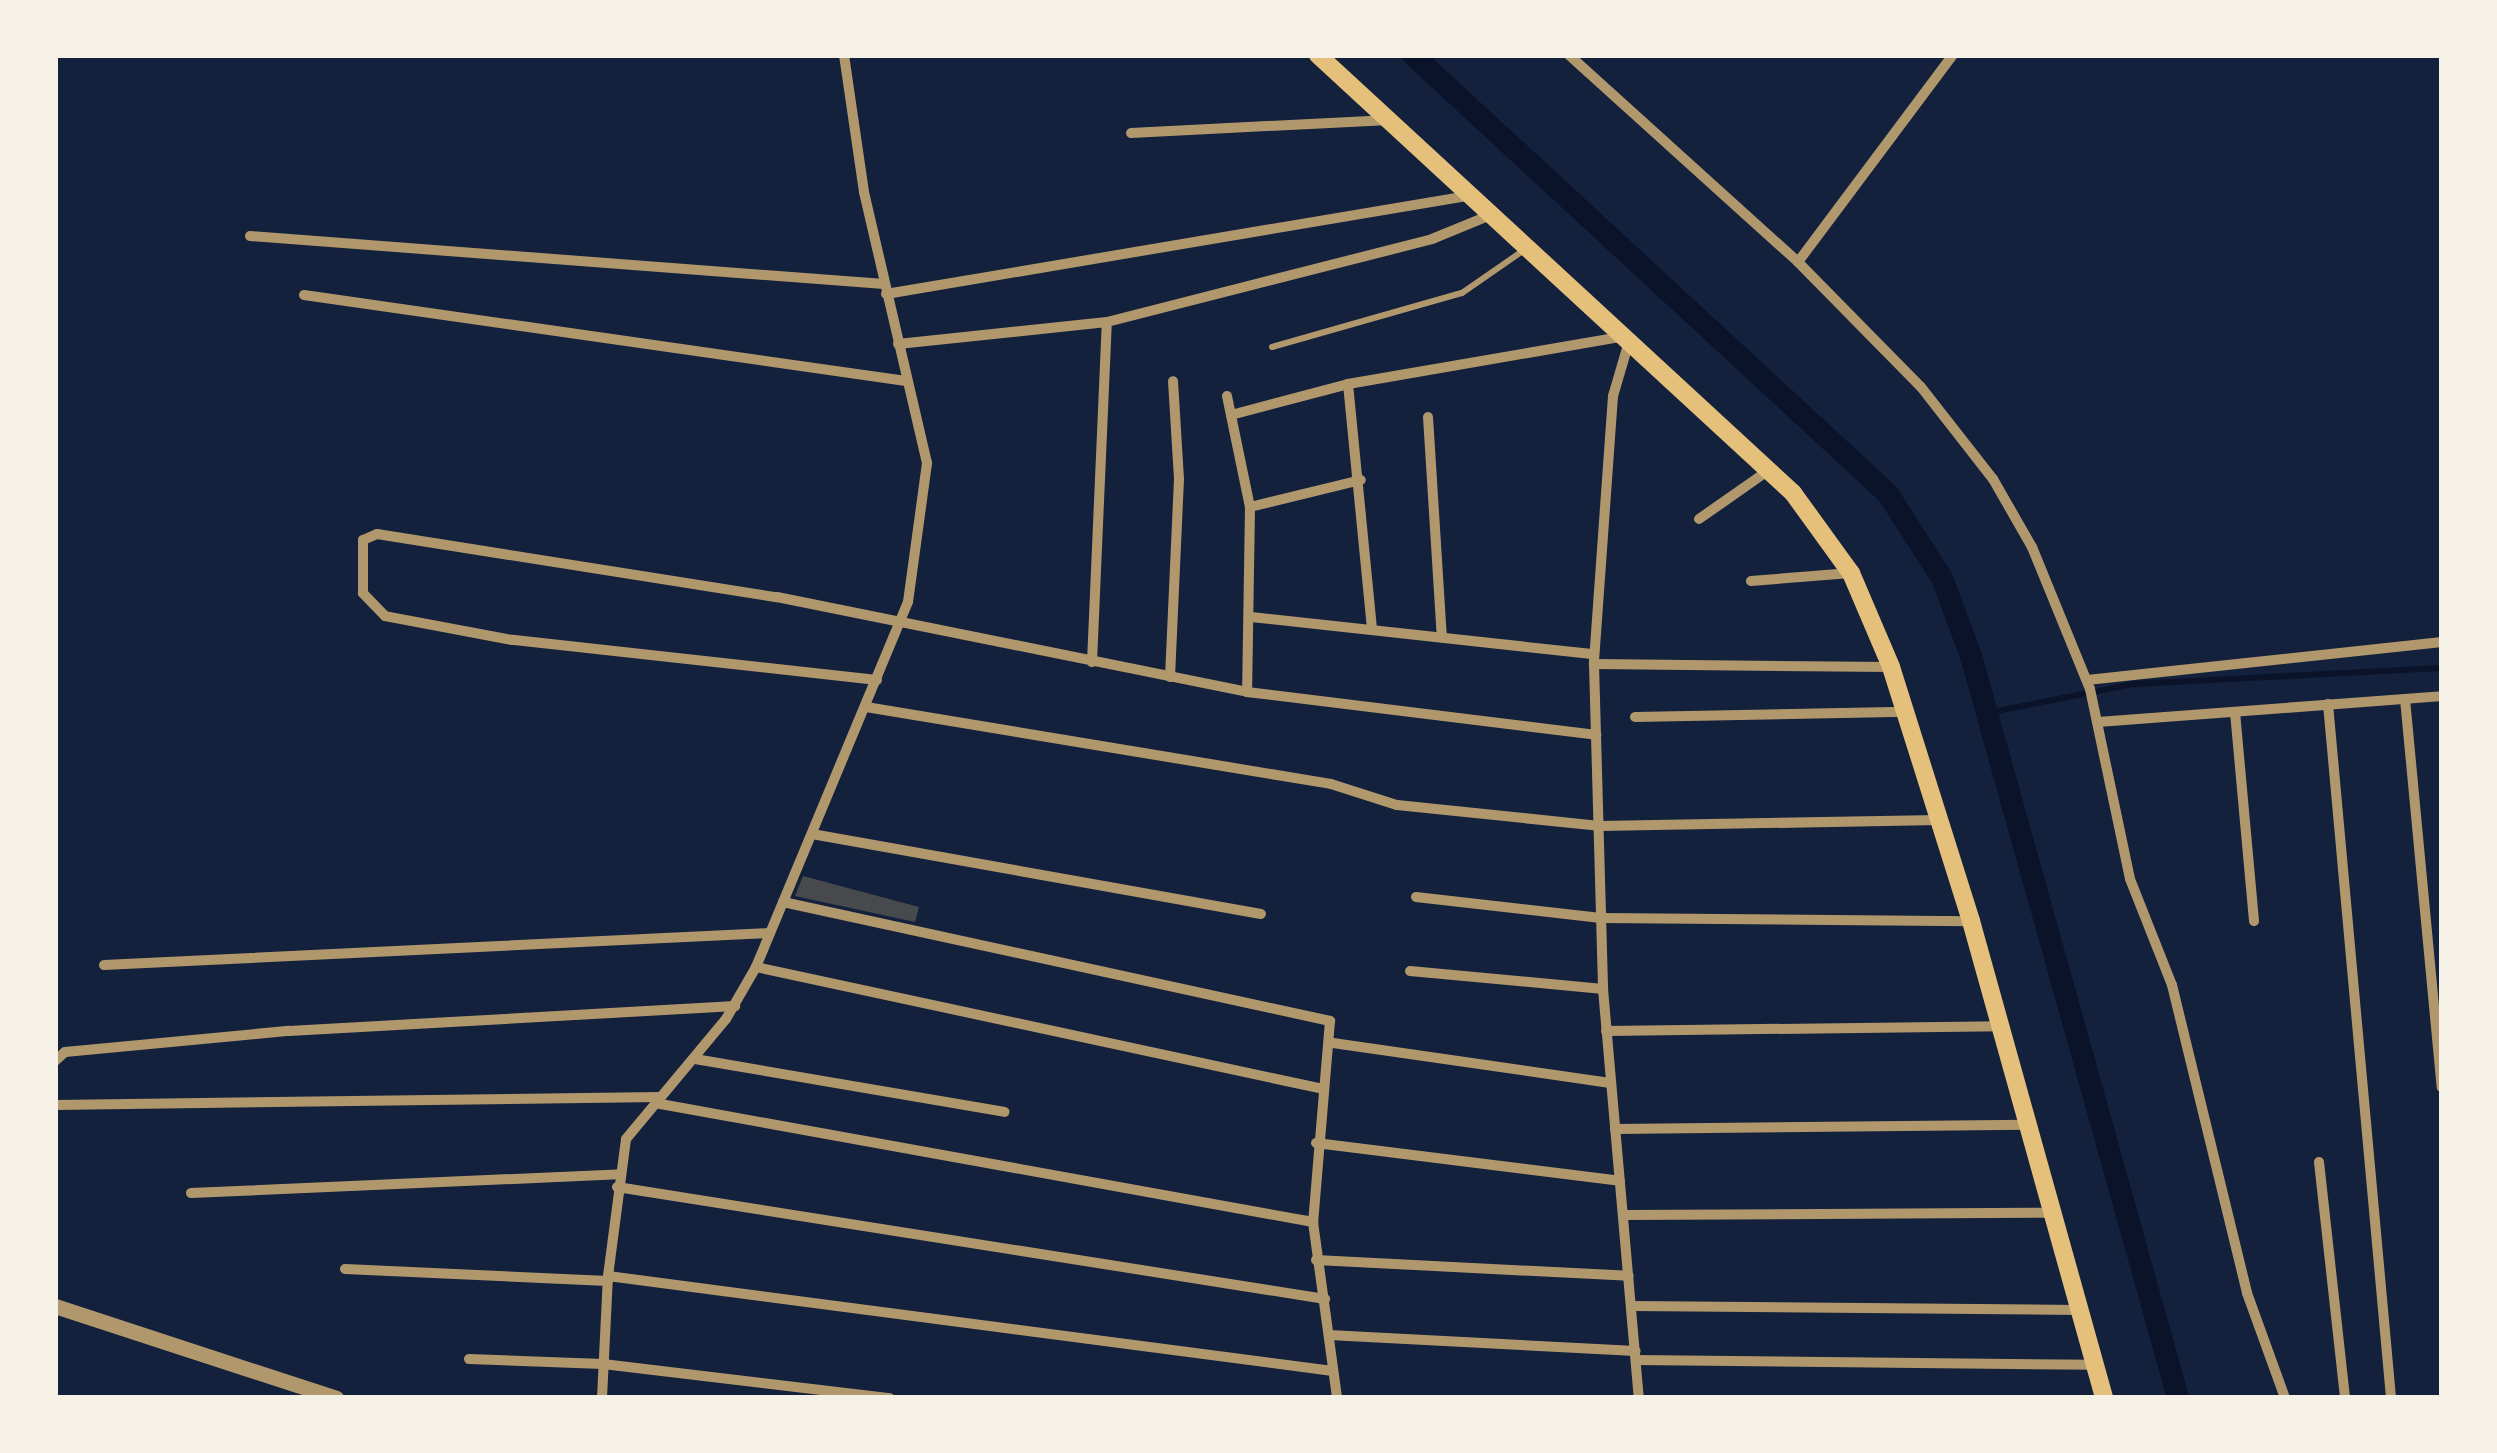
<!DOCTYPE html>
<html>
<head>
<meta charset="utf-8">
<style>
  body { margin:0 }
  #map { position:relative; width:2497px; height:1453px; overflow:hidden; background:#14213d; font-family:"PT Serif",serif }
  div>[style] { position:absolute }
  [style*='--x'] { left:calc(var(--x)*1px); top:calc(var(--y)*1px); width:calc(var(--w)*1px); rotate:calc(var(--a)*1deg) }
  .stream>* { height:6px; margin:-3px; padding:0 3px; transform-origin:3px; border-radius:3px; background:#0b132b }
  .canal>* { height:22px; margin:-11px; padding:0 11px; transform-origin:11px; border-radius:11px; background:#0b132b }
  .building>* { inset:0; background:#48494c }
  .service>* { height:6px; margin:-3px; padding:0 3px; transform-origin:3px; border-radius:3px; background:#b1986c }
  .minor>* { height:10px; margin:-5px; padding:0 5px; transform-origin:5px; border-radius:5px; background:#b1986c }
  .tertiary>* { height:15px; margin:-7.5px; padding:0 7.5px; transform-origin:7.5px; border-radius:7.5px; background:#b1986c }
  .secondary>* { height:18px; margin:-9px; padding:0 9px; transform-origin:9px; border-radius:9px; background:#e5c07b }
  span { translate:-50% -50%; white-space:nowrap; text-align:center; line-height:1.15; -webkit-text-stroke:10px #f6f1e7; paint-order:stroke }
  .frame { position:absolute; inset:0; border:58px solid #f6f1e7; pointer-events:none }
</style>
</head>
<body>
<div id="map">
  <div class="stream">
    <i style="--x:1987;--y:713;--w:150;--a:-11.2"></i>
    <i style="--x:2134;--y:684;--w:308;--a:-3"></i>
  </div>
  <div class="canal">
    <i style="--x:1413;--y:55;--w:647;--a:42.74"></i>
    <i style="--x:1888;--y:494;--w:100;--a:57.3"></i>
    <i style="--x:1942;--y:578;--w:83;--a:69.6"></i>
    <i style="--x:1971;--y:656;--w:770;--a:74.41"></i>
  </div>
  <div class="building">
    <i style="clip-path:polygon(803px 876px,919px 907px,915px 922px,795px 896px)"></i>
  </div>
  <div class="service">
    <i style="--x:1272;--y:347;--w:198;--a:-15.9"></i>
    <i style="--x:1462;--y:293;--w:75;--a:-34.7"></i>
  </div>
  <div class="minor">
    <i style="--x:1569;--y:55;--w:309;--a:42.1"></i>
    <i style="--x:1798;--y:262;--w:175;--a:45.5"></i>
    <i style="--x:1921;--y:387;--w:117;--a:52"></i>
    <i style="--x:1993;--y:479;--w:78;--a:60.2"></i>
    <i style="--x:2032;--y:547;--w:153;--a:67.8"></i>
    <i style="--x:2090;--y:689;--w:194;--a:78.1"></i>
    <i style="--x:2130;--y:879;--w:114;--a:68.4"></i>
    <i style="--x:2172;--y:985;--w:317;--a:76.3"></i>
    <i style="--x:2247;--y:1293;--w:112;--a:70.1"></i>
    <i style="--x:1131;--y:133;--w:254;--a:-2.9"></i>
    <i style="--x:250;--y:236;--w:636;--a:4.33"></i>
    <i style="--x:1798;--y:262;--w:259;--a:-53.2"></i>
    <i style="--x:886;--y:294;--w:589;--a:-9.57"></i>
    <i style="--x:304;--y:295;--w:608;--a:8.13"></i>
    <i style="--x:898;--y:344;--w:210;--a:-6"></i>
    <i style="--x:1107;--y:322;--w:335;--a:-14.3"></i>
    <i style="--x:1432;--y:239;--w:61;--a:-22.3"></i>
    <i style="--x:1628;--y:345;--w:53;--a:106.4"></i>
    <i style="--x:1613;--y:396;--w:269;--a:94.1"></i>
    <i style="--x:1594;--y:664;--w:325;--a:88.4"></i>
    <i style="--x:1603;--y:989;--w:411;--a:85"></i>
    <i style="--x:1348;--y:384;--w:247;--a:84.4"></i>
    <i style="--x:1227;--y:396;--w:113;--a:78.3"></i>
    <i style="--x:1250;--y:507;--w:185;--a:90.9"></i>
    <i style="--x:1231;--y:415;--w:121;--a:-14.8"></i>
    <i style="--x:1348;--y:384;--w:277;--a:-9.8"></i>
    <i style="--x:1428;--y:417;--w:221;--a:86.4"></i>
    <i style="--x:1250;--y:507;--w:114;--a:-13.7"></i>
    <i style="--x:1699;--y:519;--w:85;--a:-35"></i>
    <i style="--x:1751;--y:581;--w:100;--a:-4.6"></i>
    <i style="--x:1251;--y:617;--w:345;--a:6.2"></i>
    <i style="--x:1092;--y:662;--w:340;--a:-87.5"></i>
    <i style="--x:1594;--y:664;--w:297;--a:0.6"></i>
    <i style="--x:1170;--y:677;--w:198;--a:-87.4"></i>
    <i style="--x:1179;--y:479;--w:98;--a:-93.5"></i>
    <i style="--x:877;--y:680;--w:367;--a:-173.7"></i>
    <i style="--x:512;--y:640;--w:129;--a:-169.3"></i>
    <i style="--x:385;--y:616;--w:32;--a:-134"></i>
    <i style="--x:363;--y:593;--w:53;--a:-90"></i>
    <i style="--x:363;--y:540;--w:15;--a:-23"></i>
    <i style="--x:377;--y:534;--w:405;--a:9"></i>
    <i style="--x:777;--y:597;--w:480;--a:11.4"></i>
    <i style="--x:1247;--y:692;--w:352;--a:7"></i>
    <i style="--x:2087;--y:680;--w:357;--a:-6.1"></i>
    <i style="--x:2405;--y:699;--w:390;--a:84.6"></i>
    <i style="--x:2328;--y:704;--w:697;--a:84.81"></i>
    <i style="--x:866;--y:707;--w:471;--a:9.4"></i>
    <i style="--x:1331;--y:784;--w:69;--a:17.7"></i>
    <i style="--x:1397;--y:805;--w:203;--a:5.9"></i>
    <i style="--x:1599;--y:826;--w:340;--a:-1"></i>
    <i style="--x:2235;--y:712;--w:210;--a:84.8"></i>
    <i style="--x:1635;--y:717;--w:271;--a:-1.1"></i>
    <i style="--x:2098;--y:722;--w:345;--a:-4.3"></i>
    <i style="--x:812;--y:834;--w:456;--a:10.1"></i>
    <i style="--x:1416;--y:897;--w:186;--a:6.5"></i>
    <i style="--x:1601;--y:918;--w:370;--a:0.5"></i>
    <i style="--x:783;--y:902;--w:560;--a:12.27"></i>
    <i style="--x:1330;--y:1021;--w:202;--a:94.8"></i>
    <i style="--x:1313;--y:1222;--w:178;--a:82.2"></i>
    <i style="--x:104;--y:965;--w:666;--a:-2.75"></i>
    <i style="--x:756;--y:967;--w:580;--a:12.14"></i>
    <i style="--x:1410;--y:971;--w:194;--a:5.3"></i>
    <i style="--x:1606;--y:1031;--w:395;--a:-0.7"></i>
    <i style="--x:1333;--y:1043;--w:280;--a:8.2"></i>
    <i style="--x:695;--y:1059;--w:314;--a:9.7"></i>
    <i style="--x:55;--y:1061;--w:13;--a:-42"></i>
    <i style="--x:65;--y:1052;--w:225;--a:-5.4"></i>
    <i style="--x:289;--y:1031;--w:447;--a:-3.2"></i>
    <i style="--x:655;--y:1103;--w:669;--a:10.25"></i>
    <i style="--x:55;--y:1105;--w:605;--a:-0.76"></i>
    <i style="--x:1615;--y:1129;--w:412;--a:-0.6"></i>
    <i style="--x:1316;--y:1143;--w:306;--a:7.1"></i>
    <i style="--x:2319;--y:1162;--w:237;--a:83.7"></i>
    <i style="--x:617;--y:1187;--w:717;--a:8.99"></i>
    <i style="--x:191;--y:1193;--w:427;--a:-2.5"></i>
    <i style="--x:1623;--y:1215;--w:428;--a:-0.3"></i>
    <i style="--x:1316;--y:1260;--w:313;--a:2.9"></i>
    <i style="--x:345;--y:1269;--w:263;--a:2.6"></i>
    <i style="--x:608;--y:1276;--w:731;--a:7.47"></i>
    <i style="--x:1632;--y:1306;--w:446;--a:0.5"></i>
    <i style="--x:1329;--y:1335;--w:307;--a:3"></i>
    <i style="--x:469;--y:1359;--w:134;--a:2.1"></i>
    <i style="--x:603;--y:1364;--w:289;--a:6.8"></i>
    <i style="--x:1636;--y:1360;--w:458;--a:0.6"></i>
    <i style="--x:602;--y:1398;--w:122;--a:-87.2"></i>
    <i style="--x:608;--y:1276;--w:138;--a:-82.5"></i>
    <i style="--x:626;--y:1139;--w:156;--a:-50.2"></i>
    <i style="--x:726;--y:1019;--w:60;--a:-60"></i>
    <i style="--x:756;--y:967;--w:395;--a:-67.4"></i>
    <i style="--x:908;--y:602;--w:140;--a:-82.2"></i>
    <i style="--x:927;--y:463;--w:278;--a:-103.1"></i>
    <i style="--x:864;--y:192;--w:138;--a:-98.3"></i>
  </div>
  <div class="tertiary">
    <i style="--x:55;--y:1306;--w:296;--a:18.1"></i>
  </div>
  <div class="secondary">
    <i style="--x:1318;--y:55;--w:646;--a:42.68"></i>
    <i style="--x:1793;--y:493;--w:99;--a:54.1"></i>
    <i style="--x:1851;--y:573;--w:102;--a:66.9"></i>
    <i style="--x:1891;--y:667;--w:266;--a:72.5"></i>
    <i style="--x:1971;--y:921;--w:495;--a:74.4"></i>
  </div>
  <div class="frame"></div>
</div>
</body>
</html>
